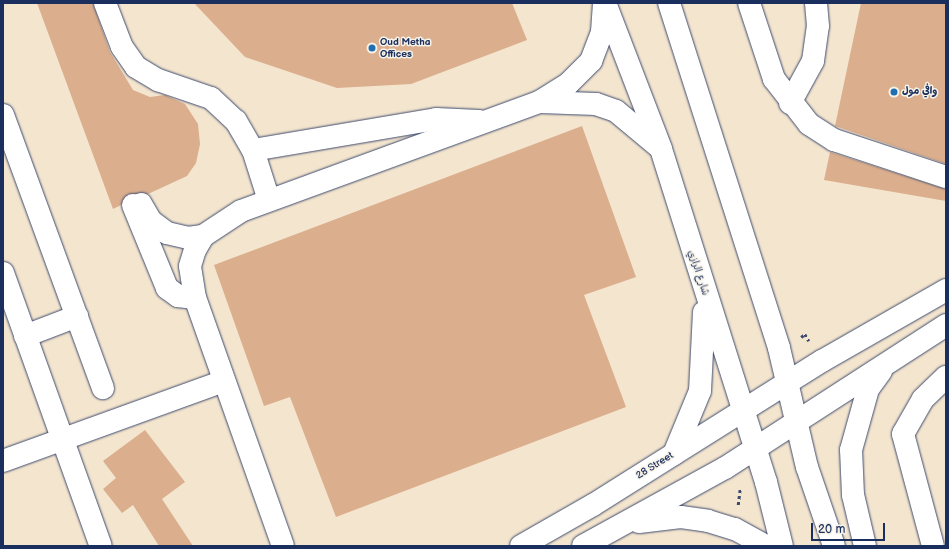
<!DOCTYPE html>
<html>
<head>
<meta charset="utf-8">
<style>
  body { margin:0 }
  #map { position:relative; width:949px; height:549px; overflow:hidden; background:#f4e5ce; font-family:"Balsamiq Sans","Playpen Sans Arabic",sans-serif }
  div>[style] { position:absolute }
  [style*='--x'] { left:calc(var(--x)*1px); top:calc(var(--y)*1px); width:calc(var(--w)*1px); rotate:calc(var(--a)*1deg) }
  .building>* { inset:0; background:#dbae8d }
  .path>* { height:2.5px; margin-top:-1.25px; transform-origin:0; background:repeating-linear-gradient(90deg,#3c4a6f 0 3px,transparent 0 6px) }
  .roads { filter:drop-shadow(0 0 1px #3c4a6f) drop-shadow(0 0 1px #3c4a6f) }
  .minor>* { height:22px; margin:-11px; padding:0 11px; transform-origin:11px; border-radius:11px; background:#fff }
  .dots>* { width:11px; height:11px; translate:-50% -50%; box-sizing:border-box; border:2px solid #f7f3e8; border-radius:50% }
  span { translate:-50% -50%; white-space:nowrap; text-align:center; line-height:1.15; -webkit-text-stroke:3px #f7f3e8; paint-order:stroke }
  .poi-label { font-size:10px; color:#1b2f5e; font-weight:700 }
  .left { translate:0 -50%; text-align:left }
  .street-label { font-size:10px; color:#1b2f5e }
  .frame { position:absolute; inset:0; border:4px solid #1b2f5e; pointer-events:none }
  .scale { position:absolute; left:811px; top:523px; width:74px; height:18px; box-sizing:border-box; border:2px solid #1b2f5e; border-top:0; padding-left:5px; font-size:12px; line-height:14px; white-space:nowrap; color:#1b2f5e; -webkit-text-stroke:3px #f7f3e8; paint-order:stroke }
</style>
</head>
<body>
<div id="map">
  <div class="building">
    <i style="clip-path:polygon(37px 3px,93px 3px,110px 52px,133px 90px,150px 97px,165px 95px,185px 104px,198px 124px,200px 144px,196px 163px,187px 176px,148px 194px,128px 194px,121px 205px,113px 209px)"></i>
    <i style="clip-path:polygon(194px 3px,512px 3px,527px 40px,411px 84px,337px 88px,245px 57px)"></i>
    <i style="clip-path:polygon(861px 3px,946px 3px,946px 164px,835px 126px)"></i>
    <i style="clip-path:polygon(582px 126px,636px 277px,584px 295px,626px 407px,336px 517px,290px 397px,264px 406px,214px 265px)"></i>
    <i style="clip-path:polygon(830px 152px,946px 189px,946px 201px,824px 180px)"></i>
    <i style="clip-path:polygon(145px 430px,185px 482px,162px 499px,193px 546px,159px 546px,133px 505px,122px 513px,103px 489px,116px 478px,103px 461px)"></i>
  </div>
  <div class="path">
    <i style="--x:801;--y:337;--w:5;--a:-37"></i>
    <i style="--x:805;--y:334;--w:8;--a:60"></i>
    <i style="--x:738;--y:505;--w:17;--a:-83"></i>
  </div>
  <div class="roads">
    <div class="minor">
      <i style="--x:105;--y:3;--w:47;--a:68.9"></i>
      <i style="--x:122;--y:47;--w:24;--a:55"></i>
      <i style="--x:136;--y:67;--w:26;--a:31"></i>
      <i style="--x:158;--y:80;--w:56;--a:18.8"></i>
      <i style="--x:211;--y:98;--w:34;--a:43"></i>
      <i style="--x:236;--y:121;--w:34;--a:60"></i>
      <i style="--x:253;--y:150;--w:52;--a:72.3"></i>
      <i style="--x:669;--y:3;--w:362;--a:72.3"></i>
      <i style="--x:779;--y:348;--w:122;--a:76.8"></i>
      <i style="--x:807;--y:467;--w:83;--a:71.1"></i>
      <i style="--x:749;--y:3;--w:80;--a:71.8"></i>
      <i style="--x:774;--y:79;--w:57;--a:52.1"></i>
      <i style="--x:809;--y:124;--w:30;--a:33"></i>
      <i style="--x:834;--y:140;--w:118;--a:18.3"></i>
      <i style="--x:607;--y:8;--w:151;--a:69"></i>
      <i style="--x:661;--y:149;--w:349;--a:72.5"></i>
      <i style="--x:766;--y:482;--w:66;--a:76"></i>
      <i style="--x:540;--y:102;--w:56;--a:2"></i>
      <i style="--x:596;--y:104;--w:21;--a:19"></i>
      <i style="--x:616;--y:111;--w:55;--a:39.8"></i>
      <i style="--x:790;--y:103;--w:48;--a:-61.3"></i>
      <i style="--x:813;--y:61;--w:35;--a:-82"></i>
      <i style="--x:818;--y:26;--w:23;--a:-95"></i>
      <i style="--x:3;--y:115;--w:291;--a:69.9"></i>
      <i style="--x:253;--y:150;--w:186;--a:-9.6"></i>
      <i style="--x:436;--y:119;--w:43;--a:2.7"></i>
      <i style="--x:141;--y:204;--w:20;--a:60"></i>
      <i style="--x:151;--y:221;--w:20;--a:37"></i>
      <i style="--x:167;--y:233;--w:22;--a:13"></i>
      <i style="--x:188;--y:238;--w:15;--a:-8"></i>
      <i style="--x:133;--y:205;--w:90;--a:67.7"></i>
      <i style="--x:167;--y:288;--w:14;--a:36"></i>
      <i style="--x:178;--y:296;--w:17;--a:7"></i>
      <i style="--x:3;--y:273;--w:290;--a:70.3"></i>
      <i style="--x:25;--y:336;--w:56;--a:-21"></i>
      <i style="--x:674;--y:454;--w:68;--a:-67.6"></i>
      <i style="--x:700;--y:391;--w:79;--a:-87.1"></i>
      <i style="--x:3;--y:461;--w:235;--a:-19.9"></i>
      <i style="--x:639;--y:522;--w:42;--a:-6.8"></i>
      <i style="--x:681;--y:517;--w:27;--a:8"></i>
      <i style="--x:708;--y:521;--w:28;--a:17"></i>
      <i style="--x:735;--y:529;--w:35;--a:29"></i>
      <i style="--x:283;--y:546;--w:263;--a:-109.5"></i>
      <i style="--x:195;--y:298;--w:32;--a:-99"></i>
      <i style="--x:190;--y:266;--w:17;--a:-73"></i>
      <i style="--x:195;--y:250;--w:16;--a:-60"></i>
      <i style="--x:203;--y:236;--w:45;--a:-33.3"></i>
      <i style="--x:241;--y:211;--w:317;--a:-20.1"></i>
      <i style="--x:539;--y:102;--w:34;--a:-32"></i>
      <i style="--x:568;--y:84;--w:33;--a:-45"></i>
      <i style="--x:591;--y:61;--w:31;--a:-69"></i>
      <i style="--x:602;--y:32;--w:29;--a:-86"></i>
      <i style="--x:521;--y:546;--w:83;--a:-29.7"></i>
      <i style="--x:593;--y:505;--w:271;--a:-32.2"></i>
      <i style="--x:822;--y:361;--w:143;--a:-29.8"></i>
      <i style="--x:583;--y:546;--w:162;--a:-28.8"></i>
      <i style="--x:725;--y:468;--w:263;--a:-32.9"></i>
      <i style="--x:865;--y:546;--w:52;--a:-103.2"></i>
      <i style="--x:853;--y:495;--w:45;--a:-92.5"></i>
      <i style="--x:851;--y:450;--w:63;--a:-74.4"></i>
      <i style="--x:868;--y:389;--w:22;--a:-54"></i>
      <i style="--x:933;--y:546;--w:116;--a:-105"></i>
      <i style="--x:903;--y:434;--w:40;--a:-60.3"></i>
      <i style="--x:923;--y:399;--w:32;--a:-44"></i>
    </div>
  </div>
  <div class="dots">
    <i style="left:372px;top:48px;background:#1f6fb2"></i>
    <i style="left:894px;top:92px;background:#1f6fb2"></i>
  </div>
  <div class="poi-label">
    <span class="left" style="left:380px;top:48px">Oud Metha<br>Offices</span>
    <span class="left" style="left:902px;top:92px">وافي مول</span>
  </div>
  <div class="street-label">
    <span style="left:698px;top:273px;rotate:72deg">شارع الرازي</span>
    <span style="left:655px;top:466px;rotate:-32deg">28 Street</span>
  </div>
  <div class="frame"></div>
  <div class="scale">20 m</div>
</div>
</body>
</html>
